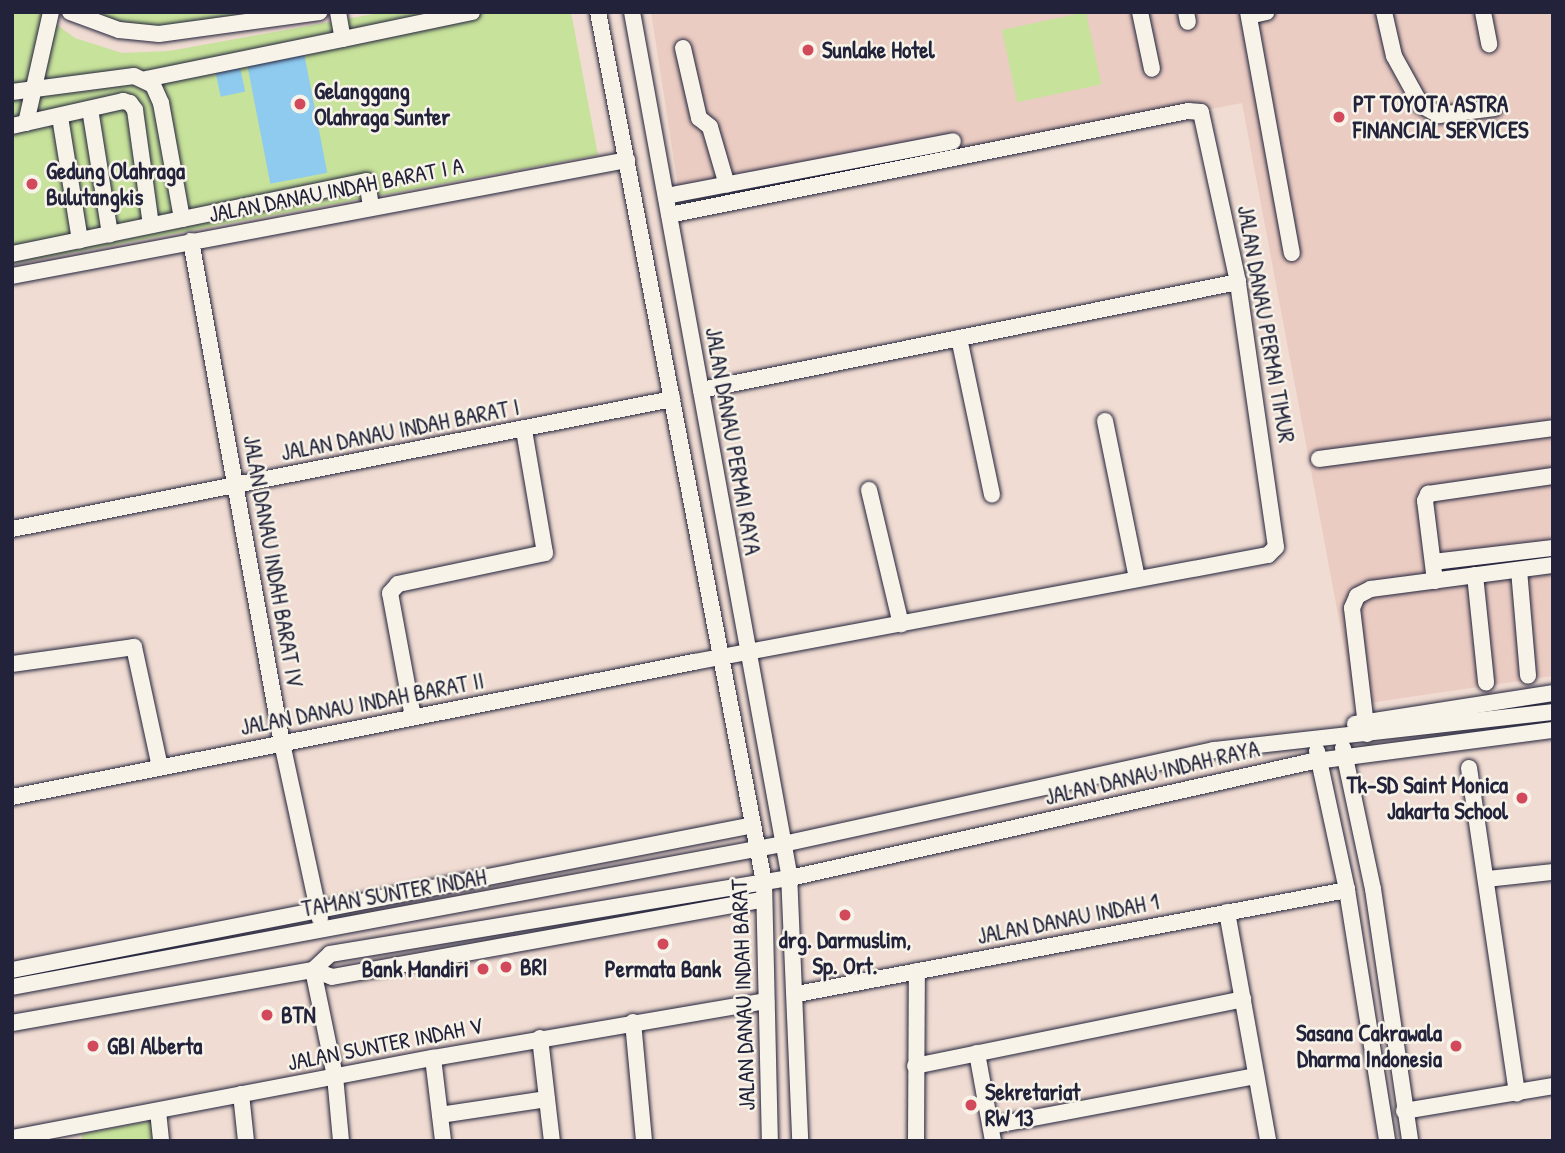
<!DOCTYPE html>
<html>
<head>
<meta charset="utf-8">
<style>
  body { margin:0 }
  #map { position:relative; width:1565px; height:1153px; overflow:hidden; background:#f0dcd2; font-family:"Patrick Hand",sans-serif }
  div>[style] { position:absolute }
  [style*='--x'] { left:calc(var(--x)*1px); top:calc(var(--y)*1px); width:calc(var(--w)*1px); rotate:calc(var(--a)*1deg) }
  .built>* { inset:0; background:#ebccc2 }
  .green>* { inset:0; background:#c7e29a; transform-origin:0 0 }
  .water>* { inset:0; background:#8fcaef; transform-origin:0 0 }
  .roads { filter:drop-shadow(0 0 2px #22223b) drop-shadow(0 0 2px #22223b) }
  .minor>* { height:16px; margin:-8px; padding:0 8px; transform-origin:8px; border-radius:8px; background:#f7f3e8 }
  .dots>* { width:19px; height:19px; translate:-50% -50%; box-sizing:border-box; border:4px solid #f7f3e8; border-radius:50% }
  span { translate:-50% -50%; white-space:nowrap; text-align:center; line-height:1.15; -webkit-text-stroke:5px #f7f3e8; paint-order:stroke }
  .poi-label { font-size:23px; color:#22223b; font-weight:700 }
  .left { translate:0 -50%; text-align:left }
  .right { translate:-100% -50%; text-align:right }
  .street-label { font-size:23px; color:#22223b }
  .frame { position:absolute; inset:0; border:14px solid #22223b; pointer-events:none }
</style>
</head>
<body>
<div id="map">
  <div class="built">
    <i style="clip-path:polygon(651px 12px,1553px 12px,1553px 676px,1355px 705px,1242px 103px,746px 198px,678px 186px)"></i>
  </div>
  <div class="green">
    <i style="clip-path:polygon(12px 12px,39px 12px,75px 38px,122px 53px,169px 51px,385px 12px,571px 12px,598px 155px,12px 264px)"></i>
    <i style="clip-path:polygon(70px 12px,301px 12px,159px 34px)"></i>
    <i style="left:1086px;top:12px;width:74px;height:86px;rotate:78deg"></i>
    <i style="clip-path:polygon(156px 1120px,159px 1141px,82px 1141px,82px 1134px)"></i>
  </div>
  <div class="water">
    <i style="left:304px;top:53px;width:122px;height:58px;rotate:79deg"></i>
    <i style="left:240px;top:67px;width:25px;height:25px;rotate:78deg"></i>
  </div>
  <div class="roads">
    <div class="minor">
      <i style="--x:70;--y:12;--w:52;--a:20.2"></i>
      <i style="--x:119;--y:30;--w:40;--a:5.7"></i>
      <i style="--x:159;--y:34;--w:162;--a:-7.8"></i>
      <i style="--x:338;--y:12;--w:27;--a:80"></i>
      <i style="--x:343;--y:39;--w:132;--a:-11.8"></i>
      <i style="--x:598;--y:12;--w:886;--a:79.2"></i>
      <i style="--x:764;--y:882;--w:259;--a:88.7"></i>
      <i style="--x:632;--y:12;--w:875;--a:79.67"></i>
      <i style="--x:789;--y:873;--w:268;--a:87.6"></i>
      <i style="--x:1140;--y:12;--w:58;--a:78.1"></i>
      <i style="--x:1186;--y:12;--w:10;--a:79"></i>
      <i style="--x:1248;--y:12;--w:245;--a:79.7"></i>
      <i style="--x:1384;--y:12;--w:45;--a:77.2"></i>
      <i style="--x:1394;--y:56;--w:56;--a:61.1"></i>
      <i style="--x:1421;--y:105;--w:21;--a:29"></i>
      <i style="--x:1439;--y:115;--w:56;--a:-7.1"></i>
      <i style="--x:1483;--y:12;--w:33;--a:79"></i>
      <i style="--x:1249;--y:16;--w:18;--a:-13"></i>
      <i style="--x:683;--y:48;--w:72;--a:77.1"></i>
      <i style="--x:699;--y:118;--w:14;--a:39"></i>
      <i style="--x:710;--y:127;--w:60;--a:73.7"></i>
      <i style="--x:146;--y:79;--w:201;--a:-11.5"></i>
      <i style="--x:12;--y:92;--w:123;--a:-7.5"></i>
      <i style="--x:134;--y:76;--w:21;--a:25"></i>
      <i style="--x:153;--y:85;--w:20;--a:66"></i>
      <i style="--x:161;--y:103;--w:118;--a:79.7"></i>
      <i style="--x:90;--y:109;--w:127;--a:80.9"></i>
      <i style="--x:60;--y:117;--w:125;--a:80.8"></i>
      <i style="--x:26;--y:123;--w:114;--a:-77.3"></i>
      <i style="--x:12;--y:126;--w:114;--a:-12.7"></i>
      <i style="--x:123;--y:101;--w:7;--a:16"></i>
      <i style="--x:130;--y:103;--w:9;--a:54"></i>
      <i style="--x:135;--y:110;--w:116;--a:82.1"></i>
      <i style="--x:666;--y:196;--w:292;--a:-10.8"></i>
      <i style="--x:191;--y:241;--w:510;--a:79.73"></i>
      <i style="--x:282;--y:743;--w:180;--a:77.8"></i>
      <i style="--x:12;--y:254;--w:362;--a:-11.6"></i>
      <i style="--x:367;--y:181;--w:26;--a:81"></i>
      <i style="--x:12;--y:276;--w:626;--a:-10.68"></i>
      <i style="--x:959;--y:338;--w:160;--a:78.1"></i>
      <i style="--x:701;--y:390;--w:548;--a:-11.37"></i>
      <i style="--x:1105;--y:421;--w:160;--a:78.5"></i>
      <i style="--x:1319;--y:459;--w:236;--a:-7.5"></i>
      <i style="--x:869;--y:490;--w:138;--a:76.6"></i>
      <i style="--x:12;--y:529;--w:673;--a:-11.14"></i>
      <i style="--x:1433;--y:562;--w:121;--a:-6.7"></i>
      <i style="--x:1519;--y:570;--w:106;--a:85.1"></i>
      <i style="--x:1475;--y:575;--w:108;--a:84.1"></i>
      <i style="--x:1435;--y:581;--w:81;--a:-97.1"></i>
      <i style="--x:1425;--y:501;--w:8;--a:-67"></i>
      <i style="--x:1428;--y:494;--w:126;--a:-8.2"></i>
      <i style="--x:12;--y:664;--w:123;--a:-7.9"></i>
      <i style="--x:134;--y:647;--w:123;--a:77.8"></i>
      <i style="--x:413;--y:717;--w:126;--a:-100.5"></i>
      <i style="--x:390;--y:593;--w:12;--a:-48"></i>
      <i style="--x:398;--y:584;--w:150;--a:-11.9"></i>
      <i style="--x:545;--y:553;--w:125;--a:-99.7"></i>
      <i style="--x:1355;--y:724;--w:200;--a:-8.9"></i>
      <i style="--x:1367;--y:734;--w:127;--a:-96.8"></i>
      <i style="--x:1352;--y:608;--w:13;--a:-67"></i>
      <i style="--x:1357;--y:596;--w:16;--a:-27"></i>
      <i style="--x:1371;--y:589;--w:184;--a:-7.5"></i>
      <i style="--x:1343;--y:748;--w:144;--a:78"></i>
      <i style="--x:1373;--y:889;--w:255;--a:81.6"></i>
      <i style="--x:1317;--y:751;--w:142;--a:77.8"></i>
      <i style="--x:1347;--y:890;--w:254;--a:80.9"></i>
      <i style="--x:1469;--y:768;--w:329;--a:81.6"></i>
      <i style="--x:12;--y:797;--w:695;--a:-11.2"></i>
      <i style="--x:694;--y:662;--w:584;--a:-10.56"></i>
      <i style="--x:1268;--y:555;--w:11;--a:-45"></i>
      <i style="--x:1276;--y:547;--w:268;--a:-98.2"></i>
      <i style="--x:1238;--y:282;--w:174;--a:-102.3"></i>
      <i style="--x:1201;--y:112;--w:13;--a:-176"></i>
      <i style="--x:1188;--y:111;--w:529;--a:168.67"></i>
      <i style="--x:1487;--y:879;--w:66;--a:-6.1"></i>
      <i style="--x:1227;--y:912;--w:233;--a:79.8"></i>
      <i style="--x:12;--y:970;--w:755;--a:-11.07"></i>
      <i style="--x:313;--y:970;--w:23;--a:-43"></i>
      <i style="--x:330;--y:954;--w:466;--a:-9.4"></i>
      <i style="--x:790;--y:878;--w:532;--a:-12.6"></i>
      <i style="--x:1309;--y:762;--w:246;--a:-7.5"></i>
      <i style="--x:313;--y:970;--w:108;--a:78.3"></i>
      <i style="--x:335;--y:1076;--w:65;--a:84.7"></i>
      <i style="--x:12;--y:987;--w:784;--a:-10.51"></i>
      <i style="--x:783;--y:844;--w:441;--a:-12.3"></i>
      <i style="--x:1214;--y:750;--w:341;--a:-6.4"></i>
      <i style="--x:797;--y:994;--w:560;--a:-10.71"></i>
      <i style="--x:633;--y:1022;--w:120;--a:84.7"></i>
      <i style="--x:12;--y:1023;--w:306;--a:-10"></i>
      <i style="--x:313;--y:970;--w:20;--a:20"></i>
      <i style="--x:332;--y:977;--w:439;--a:-10.2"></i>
      <i style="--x:540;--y:1038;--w:104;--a:83.4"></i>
      <i style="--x:977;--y:1053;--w:89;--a:79.7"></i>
      <i style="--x:433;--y:1058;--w:84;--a:83.1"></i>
      <i style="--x:915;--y:1066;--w:335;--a:-11.5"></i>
      <i style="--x:241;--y:1094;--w:47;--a:83.9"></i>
      <i style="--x:158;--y:1111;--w:30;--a:84"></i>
      <i style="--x:1404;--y:1111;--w:151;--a:-9.5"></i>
      <i style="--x:440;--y:1115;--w:108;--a:-8.5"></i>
      <i style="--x:991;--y:1126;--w:270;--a:-10.7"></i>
      <i style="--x:12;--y:1138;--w:429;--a:-10.8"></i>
      <i style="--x:433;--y:1058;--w:338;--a:-9.7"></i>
      <i style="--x:916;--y:1141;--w:170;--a:-89.7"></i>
    </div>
  </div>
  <div class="dots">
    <i style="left:808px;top:50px;background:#d1495b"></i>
    <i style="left:300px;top:104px;background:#d1495b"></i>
    <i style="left:1339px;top:117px;background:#d1495b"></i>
    <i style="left:32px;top:184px;background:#d1495b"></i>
    <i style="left:1522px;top:798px;background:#d1495b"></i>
    <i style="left:845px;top:915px;background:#d1495b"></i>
    <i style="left:663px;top:944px;background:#d1495b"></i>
    <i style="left:506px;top:967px;background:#d1495b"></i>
    <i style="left:483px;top:969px;background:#d1495b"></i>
    <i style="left:267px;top:1015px;background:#d1495b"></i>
    <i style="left:93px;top:1046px;background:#d1495b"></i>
    <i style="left:1456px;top:1046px;background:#d1495b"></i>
    <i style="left:971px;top:1105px;background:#d1495b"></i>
  </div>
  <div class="poi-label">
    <span class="left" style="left:822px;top:50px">Sunlake Hotel</span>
    <span class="left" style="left:314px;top:104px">Gelanggang<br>Olahraga Sunter</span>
    <span class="left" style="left:1353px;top:117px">PT TOYOTA ASTRA<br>FINANCIAL SERVICES</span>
    <span class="left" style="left:46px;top:184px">Gedung Olahraga<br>Bulutangkis</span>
    <span class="right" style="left:1508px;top:798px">Tk-SD Saint Monica<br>Jakarta School</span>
    <span style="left:845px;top:953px">drg. Darmuslim,<br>Sp. Ort.</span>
    <span class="left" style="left:520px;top:967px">BRI</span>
    <span class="right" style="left:469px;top:969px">Bank Mandiri</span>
    <span style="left:663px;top:969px">Permata Bank</span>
    <span class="left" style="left:281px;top:1015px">BTN</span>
    <span class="right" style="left:1442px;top:1046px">Sasana Cakrawala<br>Dharma Indonesia</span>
    <span class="left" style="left:107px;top:1046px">GBI Alberta</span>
    <span class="left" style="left:985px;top:1105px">Sekretariat<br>RW 13</span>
  </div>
  <div class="street-label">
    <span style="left:336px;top:190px;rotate:-11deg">JALAN DANAU INDAH BARAT I A</span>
    <span style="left:1266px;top:324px;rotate:80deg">JALAN DANAU PERMAI TIMUR</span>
    <span style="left:400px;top:430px;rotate:-11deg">JALAN DANAU INDAH BARAT I</span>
    <span style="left:733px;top:441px;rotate:80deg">JALAN DANAU PERMAI RAYA</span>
    <span style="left:273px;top:561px;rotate:80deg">JALAN DANAU INDAH BARAT IV</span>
    <span style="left:362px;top:704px;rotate:-11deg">JALAN DANAU INDAH BARAT II</span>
    <span style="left:1152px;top:773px;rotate:-13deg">JALAN DANAU INDAH RAYA</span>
    <span style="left:394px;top:893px;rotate:-10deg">TAMAN SUNTER INDAH</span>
    <span style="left:1068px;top:919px;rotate:-11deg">JALAN DANAU INDAH 1</span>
    <span style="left:743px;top:995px;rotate:-92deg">JALAN DANAU INDAH BARAT</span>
    <span style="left:385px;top:1044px;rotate:-11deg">JALAN SUNTER INDAH V</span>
  </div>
  <div class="frame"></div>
</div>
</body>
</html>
